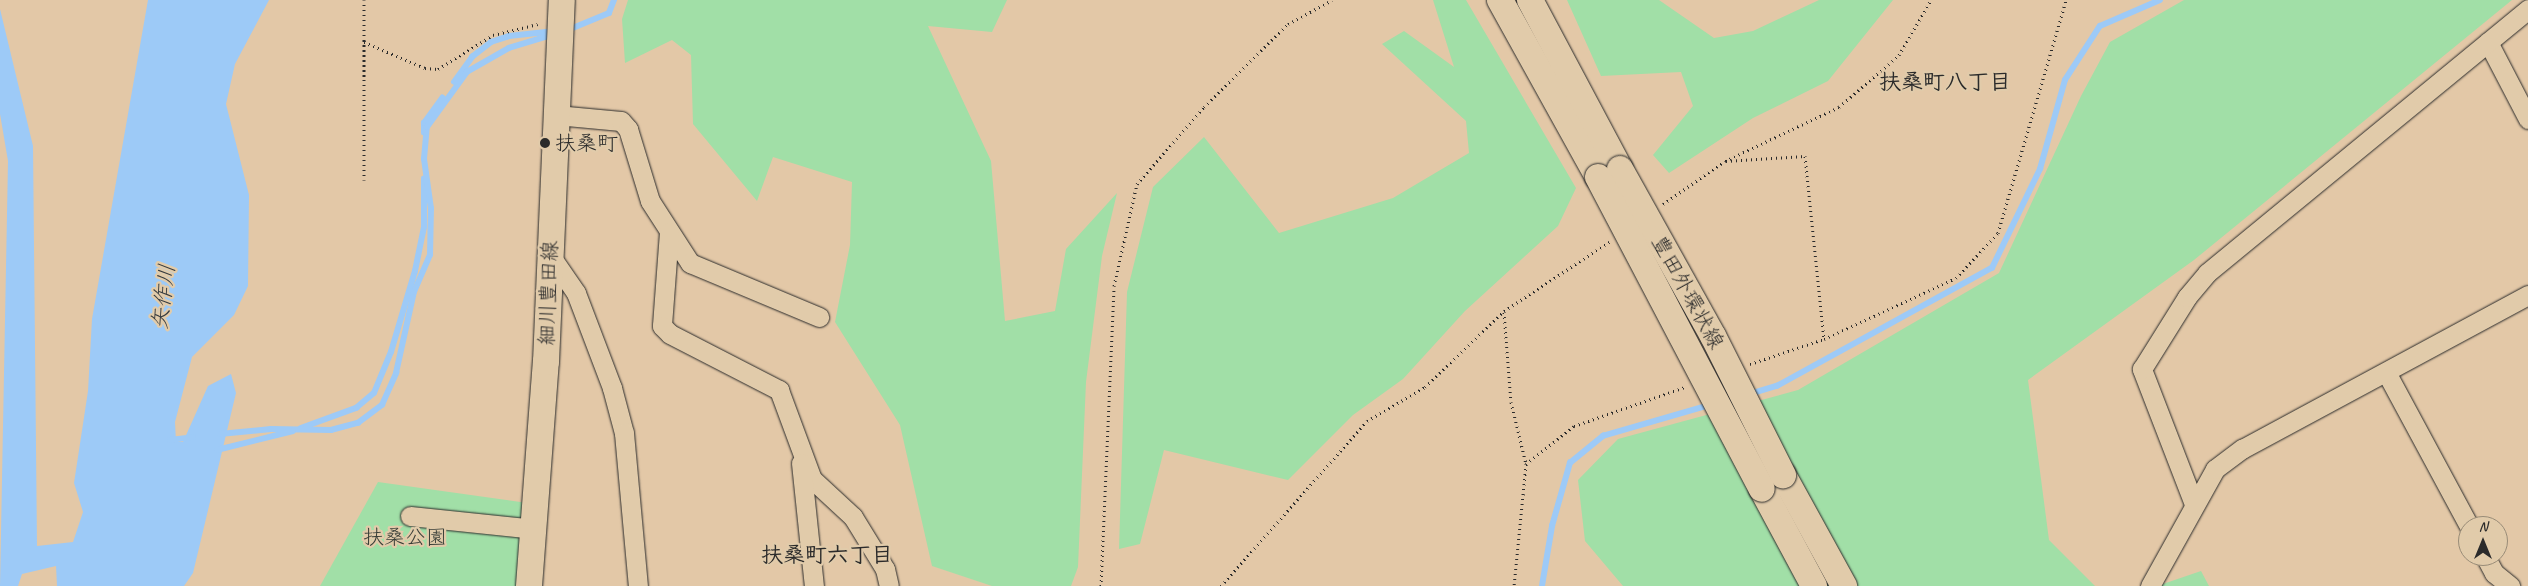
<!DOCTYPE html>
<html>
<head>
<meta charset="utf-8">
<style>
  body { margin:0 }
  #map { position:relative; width:2528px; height:586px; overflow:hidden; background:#e3c8a7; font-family:Caveat,"Klee One",sans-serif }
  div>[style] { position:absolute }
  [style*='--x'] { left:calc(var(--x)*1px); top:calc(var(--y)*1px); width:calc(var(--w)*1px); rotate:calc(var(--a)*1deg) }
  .green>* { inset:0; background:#a1dfa7 }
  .water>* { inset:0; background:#9dcaf7 }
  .stream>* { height:5.5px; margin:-2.75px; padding:0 2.75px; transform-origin:2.75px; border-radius:2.75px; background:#9dcaf7 }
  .path>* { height:3px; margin-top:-1.5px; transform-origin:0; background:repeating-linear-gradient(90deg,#2b2b2b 0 1px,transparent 0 5px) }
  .roads { filter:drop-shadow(0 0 1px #2b2b2b) drop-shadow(0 0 1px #2b2b2b) }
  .street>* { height:19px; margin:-9.5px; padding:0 9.5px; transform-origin:9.5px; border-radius:9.5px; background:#e1cbaa }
  .secondary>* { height:26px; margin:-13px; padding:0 13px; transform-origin:13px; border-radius:13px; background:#e1cbaa }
  .bridges { filter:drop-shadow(0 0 1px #2b2b2b) drop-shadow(0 0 1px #2b2b2b) }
  .secondary-bridge>* { height:26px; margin:-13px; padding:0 13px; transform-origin:13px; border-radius:13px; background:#e1cbaa }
  .dots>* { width:14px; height:14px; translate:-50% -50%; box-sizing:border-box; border:2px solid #e1cbaa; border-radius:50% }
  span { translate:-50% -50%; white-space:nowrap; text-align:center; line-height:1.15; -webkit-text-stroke:4.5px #e1cbaa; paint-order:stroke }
  .poi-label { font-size:21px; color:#2b2b2b }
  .left { translate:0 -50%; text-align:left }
  .street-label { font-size:21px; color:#2b2b2b }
  .park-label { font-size:21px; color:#373d37 }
  .neighbourhood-label { font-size:22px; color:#2b2b2b; font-weight:700 }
  .water-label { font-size:22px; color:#363b3f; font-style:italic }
  .north { position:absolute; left:2458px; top:516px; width:50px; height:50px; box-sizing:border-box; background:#e1cbaa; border:1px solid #988b77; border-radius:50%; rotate:0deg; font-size:14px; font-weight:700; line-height:20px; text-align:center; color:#2b2b2b }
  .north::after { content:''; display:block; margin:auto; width:18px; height:22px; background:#2b2b2b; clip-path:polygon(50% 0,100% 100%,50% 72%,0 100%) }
</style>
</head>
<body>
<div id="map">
  <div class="green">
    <i style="clip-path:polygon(628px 0,1007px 0,992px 32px,928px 26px,991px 161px,1005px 321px,1055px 311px,1066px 249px,1117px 193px,1102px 256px,1086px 382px,1078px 567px,1071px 586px,992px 586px,932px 566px,900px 425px,835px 322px,850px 245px,852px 182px,773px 157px,757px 201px,693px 124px,691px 55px,672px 40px,625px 63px,622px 19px)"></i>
    <i style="clip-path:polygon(1433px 0,1466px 0,1576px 188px,1558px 226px,1465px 311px,1403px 379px,1353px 415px,1288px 480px,1164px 450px,1140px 544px,1119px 549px,1127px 292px,1153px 187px,1204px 137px,1279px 233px,1393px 198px,1469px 153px,1466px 121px,1382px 44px,1404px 31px,1454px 67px)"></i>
    <i style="clip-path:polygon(1567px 0,1659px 0,1714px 38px,1753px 31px,1819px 0,1893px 0,1828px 81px,1753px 118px,1669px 173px,1653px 155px,1693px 106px,1681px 72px,1601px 76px)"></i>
    <i style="clip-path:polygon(2184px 0,2512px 0,2194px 260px,2028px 380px,2049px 540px,2095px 586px,1623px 586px,1585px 541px,1578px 480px,1618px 439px,1798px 390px,1999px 273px,2081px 96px,2110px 42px)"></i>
    <i style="clip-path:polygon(378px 482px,535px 504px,522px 586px,320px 586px)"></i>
    <i style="clip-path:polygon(2201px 571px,2209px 586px,2157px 586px)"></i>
  </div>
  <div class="water">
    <i style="clip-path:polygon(148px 0,269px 0,235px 64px,226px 104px,249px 195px,248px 286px,234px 315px,192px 357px,175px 422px,176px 442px,183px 442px,208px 386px,231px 374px,236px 393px,193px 573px,184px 586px,57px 586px,56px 566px,22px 574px,18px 586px,0 586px,8px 161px,0 114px,0 9px,33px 146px,37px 546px,73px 542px,83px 512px,74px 483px,88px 391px,92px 319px)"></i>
  </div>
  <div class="stream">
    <i style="--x:568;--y:30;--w:44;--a:-22.5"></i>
    <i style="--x:609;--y:13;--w:14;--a:-69"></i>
    <i style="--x:454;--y:82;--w:31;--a:-54"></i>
    <i style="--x:472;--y:57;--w:24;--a:-38"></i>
    <i style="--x:491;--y:42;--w:19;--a:-18"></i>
    <i style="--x:509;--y:36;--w:46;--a:-6.2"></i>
    <i style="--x:424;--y:133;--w:10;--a:-90"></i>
    <i style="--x:424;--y:123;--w:31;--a:-54"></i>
    <i style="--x:1750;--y:394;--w:28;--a:-17"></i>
    <i style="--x:1777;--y:386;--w:245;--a:-28.8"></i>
    <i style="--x:1992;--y:268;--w:110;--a:-64.1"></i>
    <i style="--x:2040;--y:169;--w:92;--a:-74.3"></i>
    <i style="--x:2065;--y:80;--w:64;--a:-57.1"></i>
    <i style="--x:2100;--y:26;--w:65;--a:-23.4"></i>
    <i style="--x:301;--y:428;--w:59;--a:-20"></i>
    <i style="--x:356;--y:408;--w:23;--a:-40"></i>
    <i style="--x:374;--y:393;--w:44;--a:-67.5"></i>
    <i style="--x:391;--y:352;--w:84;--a:-73.5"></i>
    <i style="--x:415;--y:271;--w:45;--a:-78.4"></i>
    <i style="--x:424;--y:227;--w:48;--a:-90"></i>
    <i style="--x:220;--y:434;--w:51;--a:-5.6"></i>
    <i style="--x:271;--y:429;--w:60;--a:1"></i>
    <i style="--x:331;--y:430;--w:28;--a:-15"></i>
    <i style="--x:358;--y:423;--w:30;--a:-37"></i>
    <i style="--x:382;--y:405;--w:35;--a:-66"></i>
    <i style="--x:396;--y:373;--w:83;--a:-77.5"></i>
    <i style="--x:414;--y:292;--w:40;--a:-66.6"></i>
    <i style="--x:430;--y:255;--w:46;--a:-88.8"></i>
    <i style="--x:431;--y:209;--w:50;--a:-98"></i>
    <i style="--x:424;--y:159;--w:32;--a:-85"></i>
    <i style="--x:427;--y:127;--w:68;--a:-54"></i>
    <i style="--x:467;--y:72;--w:48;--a:-29.7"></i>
    <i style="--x:509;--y:48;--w:48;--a:-16.9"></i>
    <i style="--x:170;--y:440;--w:23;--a:-7"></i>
    <i style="--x:217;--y:450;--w:78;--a:-14"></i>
    <i style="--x:1542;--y:586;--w:61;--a:-80.5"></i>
    <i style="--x:1552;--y:526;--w:66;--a:-74.1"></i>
    <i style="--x:1570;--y:463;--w:43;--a:-39.3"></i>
    <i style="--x:1603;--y:436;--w:111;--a:-16.2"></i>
  </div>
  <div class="path">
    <i style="--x:364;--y:0;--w:180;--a:90"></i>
    <i style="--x:364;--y:42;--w:66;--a:23.1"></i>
    <i style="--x:425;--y:68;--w:13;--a:4"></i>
    <i style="--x:438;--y:69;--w:65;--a:-31.7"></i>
    <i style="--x:493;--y:35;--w:46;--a:-13.7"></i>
    <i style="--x:1726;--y:161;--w:79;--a:-3.6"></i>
    <i style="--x:1805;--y:156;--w:184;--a:84.1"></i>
    <i style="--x:1663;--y:204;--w:75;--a:-34.7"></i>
    <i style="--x:1725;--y:161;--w:126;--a:-25.3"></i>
    <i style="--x:1839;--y:107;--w:79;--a:-40.9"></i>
    <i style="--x:1899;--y:55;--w:64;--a:-59.8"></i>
    <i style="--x:1504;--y:312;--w:90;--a:85.6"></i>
    <i style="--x:1511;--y:402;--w:64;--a:76.4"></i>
    <i style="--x:1526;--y:464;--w:123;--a:95.6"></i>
    <i style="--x:1750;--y:364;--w:78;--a:-18.7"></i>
    <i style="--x:1824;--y:339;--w:145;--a:-24.8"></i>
    <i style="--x:1956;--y:278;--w:62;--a:-47"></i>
    <i style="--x:1998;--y:233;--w:243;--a:-73.7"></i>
    <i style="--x:1526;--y:464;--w:61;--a:-38.4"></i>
    <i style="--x:1574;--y:426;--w:118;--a:-19.4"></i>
    <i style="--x:1101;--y:586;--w:300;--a:-87.5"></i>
    <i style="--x:1114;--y:286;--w:105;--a:-77.3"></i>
    <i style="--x:1137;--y:184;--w:102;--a:-49"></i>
    <i style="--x:1204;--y:107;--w:118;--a:-44.7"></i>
    <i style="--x:1288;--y:24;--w:50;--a:-28.6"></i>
    <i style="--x:1221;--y:586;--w:220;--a:-48.5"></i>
    <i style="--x:1367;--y:421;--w:67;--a:-30.4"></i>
    <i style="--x:1425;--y:387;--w:110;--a:-43.9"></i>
    <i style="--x:1504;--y:311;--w:126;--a:-33.3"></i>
  </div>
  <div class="roads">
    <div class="street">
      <i style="--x:2488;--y:42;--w:87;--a:62.5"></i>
      <i style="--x:556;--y:115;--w:65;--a:5.3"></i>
      <i style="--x:621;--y:121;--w:11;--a:49"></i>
      <i style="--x:628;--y:129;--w:75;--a:73"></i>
      <i style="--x:650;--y:201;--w:74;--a:57.2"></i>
      <i style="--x:690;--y:263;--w:140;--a:22.7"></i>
      <i style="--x:669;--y:232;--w:94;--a:94.3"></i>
      <i style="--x:662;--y:326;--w:11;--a:45"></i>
      <i style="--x:670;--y:334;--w:123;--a:27.2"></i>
      <i style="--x:779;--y:390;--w:95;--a:69.7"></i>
      <i style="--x:812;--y:479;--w:56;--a:42.8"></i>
      <i style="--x:853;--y:517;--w:61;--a:58.4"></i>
      <i style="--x:885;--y:569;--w:17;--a:77"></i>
      <i style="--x:550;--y:255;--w:46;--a:55.6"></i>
      <i style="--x:576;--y:293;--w:102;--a:69.2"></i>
      <i style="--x:612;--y:388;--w:47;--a:75.1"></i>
      <i style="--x:624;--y:433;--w:154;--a:84.8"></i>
      <i style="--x:2386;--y:372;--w:175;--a:61.7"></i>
      <i style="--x:801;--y:463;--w:124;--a:84"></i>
      <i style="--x:2194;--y:504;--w:145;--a:-111.1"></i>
      <i style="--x:2142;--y:369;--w:85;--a:-58"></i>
      <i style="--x:2187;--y:297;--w:31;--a:-50"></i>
      <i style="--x:2207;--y:273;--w:416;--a:-39.4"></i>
      <i style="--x:410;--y:516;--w:126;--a:5.9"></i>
      <i style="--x:2485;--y:556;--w:19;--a:62"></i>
      <i style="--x:2494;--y:573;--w:21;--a:39"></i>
      <i style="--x:2150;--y:586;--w:134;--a:-60.9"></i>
      <i style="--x:2215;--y:469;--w:34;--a:-37"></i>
      <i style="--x:2242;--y:449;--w:325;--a:-28.3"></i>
    </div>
    <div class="secondary">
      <i style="--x:1500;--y:0;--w:202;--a:61"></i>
      <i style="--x:1530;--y:0;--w:191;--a:62"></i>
      <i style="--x:1783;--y:475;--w:127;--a:61.2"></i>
      <i style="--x:1762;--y:489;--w:110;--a:61.8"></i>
      <i style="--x:529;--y:586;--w:225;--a:-85.7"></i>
      <i style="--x:546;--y:362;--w:362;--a:-87.5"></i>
    </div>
  </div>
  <div class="bridges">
    <div class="secondary-bridge">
      <i style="--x:1620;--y:169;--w:191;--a:60.9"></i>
      <i style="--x:1713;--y:336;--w:156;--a:63.3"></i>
      <i style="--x:1598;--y:177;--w:352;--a:62.3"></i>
    </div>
  </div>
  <div class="dots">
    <i style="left:545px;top:143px;background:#2b2b2b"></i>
  </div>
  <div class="poi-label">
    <span class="left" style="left:555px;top:143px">扶桑町</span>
  </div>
  <div class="street-label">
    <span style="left:1688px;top:292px;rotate:61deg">豊田外環状線</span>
    <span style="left:548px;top:293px;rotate:-88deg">細川豊田線</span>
  </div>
  <div class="park-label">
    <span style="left:405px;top:537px">扶桑公園</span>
  </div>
  <div class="neighbourhood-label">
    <span style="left:1945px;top:83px">扶桑町八丁目</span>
    <span style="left:827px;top:556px">扶桑町六丁目</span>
  </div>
  <div class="water-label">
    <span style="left:164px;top:297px;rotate:-83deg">矢作川</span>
  </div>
  <div class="north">N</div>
</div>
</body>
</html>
